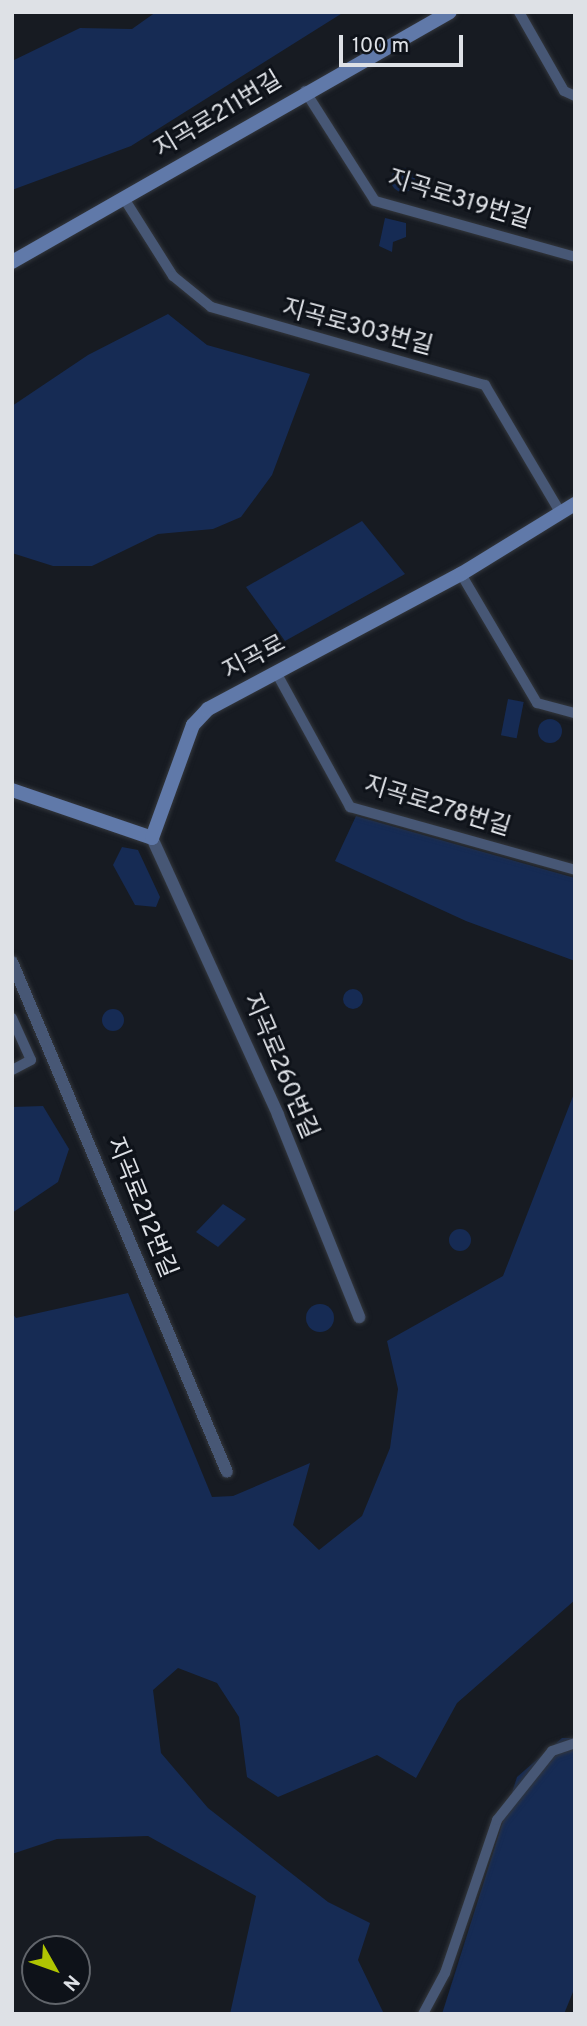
<!DOCTYPE html>
<html>
<head>
<meta charset="utf-8">
<style>
  body { margin:0 }
  #map { position:relative; width:587px; height:2026px; overflow:hidden; background:#171b22; font-family:Overpass,"Noto Sans KR",sans-serif }
  div>[style] { position:absolute }
  [style*='--x'] { left:calc(var(--x)*1px); top:calc(var(--y)*1px); width:calc(var(--w)*1px); rotate:calc(var(--a)*1deg) }
  .green>* { inset:0; background:#162b54; transform-origin:0 0 }
  .round { border-radius:50% }
  .roads { filter:drop-shadow(0 0 2px #33373d) drop-shadow(0 0 2px #33373d) }
  .minor>* { height:10px; margin:-5px; padding:0 5px; transform-origin:5px; border-radius:5px; background:#475775 }
  .tertiary>* { height:12px; margin:-6px; padding:0 6px; transform-origin:6px; border-radius:6px; background:#475775 }
  .secondary>* { height:14px; margin:-7px; padding:0 7px; transform-origin:7px; border-radius:7px; background:#6079a9 }
  span { translate:-50% -50%; white-space:nowrap; text-align:center; line-height:1.15; -webkit-text-stroke:6px #0e1219; paint-order:stroke }
  .street-label { font-size:24px; color:#dee1e6 }
  .frame { position:absolute; inset:0; border:14px solid #dee1e6; pointer-events:none }
  .north { position:absolute; left:21px; top:1935px; width:70px; height:70px; box-sizing:border-box; background:#0e1219; border:2px solid #61656b; border-radius:50%; rotate:130deg; font-size:19px; font-weight:700; line-height:28px; text-align:center; color:#dee1e6 }
  .north::after { content:''; display:block; margin:auto; width:24px; height:32px; background:#b0c502; clip-path:polygon(50% 0,100% 100%,50% 72%,0 100%) }
  .scale { position:absolute; left:339px; top:35px; width:124px; height:32px; box-sizing:border-box; border:4px solid #dee1e6; border-top:0; padding-left:9px; font-size:21px; line-height:24px; white-space:nowrap; color:#dee1e6; -webkit-text-stroke:5px #0e1219; paint-order:stroke }
</style>
</head>
<body>
<div id="map">
  <div class="green">
    <i style="clip-path:polygon(156px 12px,344px 12px,131px 146px,12px 190px,12px 61px,80px 28px,132px 29px)"></i>
    <i class="round" style="left:391px;top:168px;width:24px;height:24px"></i>
    <i style="clip-path:polygon(385px 218px,406px 223px,406px 237px,393px 242px,392px 252px,379px 246px)"></i>
    <i style="clip-path:polygon(168px 314px,207px 345px,310px 374px,272px 475px,241px 517px,213px 529px,158px 534px,92px 566px,53px 566px,12px 553px,12px 406px,88px 355px)"></i>
    <i style="clip-path:polygon(362px 521px,405px 574px,285px 641px,246px 587px)"></i>
    <i style="left:508px;top:699px;width:16px;height:37px;rotate:11deg"></i>
    <i class="round" style="left:538px;top:719px;width:24px;height:24px"></i>
    <i style="clip-path:polygon(356px 816px,575px 878px,575px 961px,466px 921px,335px 861px)"></i>
    <i style="clip-path:polygon(122px 847px,138px 850px,160px 897px,156px 907px,135px 905px,113px 865px)"></i>
    <i class="round" style="left:343px;top:989px;width:20px;height:20px"></i>
    <i class="round" style="left:102px;top:1009px;width:22px;height:22px"></i>
    <i style="clip-path:polygon(575px 1091px,575px 1600px,457px 1703px,416px 1778px,377px 1755px,278px 1797px,247px 1777px,239px 1717px,217px 1683px,178px 1668px,153px 1690px,161px 1753px,208px 1808px,328px 1902px,370px 1923px,358px 1960px,384px 2014px,230px 2014px,256px 1896px,148px 1836px,57px 1839px,12px 1854px,12px 1313px,16px 1318px,128px 1293px,212px 1497px,233px 1496px,310px 1463px,293px 1525px,319px 1550px,362px 1516px,390px 1448px,398px 1389px,387px 1341px,503px 1276px)"></i>
    <i style="clip-path:polygon(43px 1106px,69px 1149px,58px 1182px,12px 1213px,12px 1107px)"></i>
    <i style="clip-path:polygon(223px 1204px,246px 1219px,218px 1247px,196px 1232px)"></i>
    <i class="round" style="left:449px;top:1229px;width:22px;height:22px"></i>
    <i class="round" style="left:306px;top:1304px;width:28px;height:28px"></i>
    <i style="clip-path:polygon(562px 1738px,575px 1738px,575px 1987px,564px 2014px,442px 2014px,517px 1777px)"></i>
  </div>
  <div class="roads">
    <div class="minor">
      <i style="--x:519;--y:12;--w:91;--a:60.3"></i>
      <i style="--x:564;--y:91;--w:12;--a:24"></i>
      <i style="--x:305;--y:91;--w:130;--a:57.5"></i>
      <i style="--x:375;--y:201;--w:208;--a:15.6"></i>
      <i style="--x:125;--y:200;--w:90;--a:57.7"></i>
      <i style="--x:173;--y:276;--w:49;--a:39.2"></i>
      <i style="--x:211;--y:307;--w:285;--a:15.9"></i>
      <i style="--x:485;--y:385;--w:147;--a:59.4"></i>
      <i style="--x:461;--y:574;--w:150;--a:59.5"></i>
      <i style="--x:537;--y:703;--w:39;--a:15"></i>
      <i style="--x:277;--y:674;--w:152;--a:61.2"></i>
      <i style="--x:350;--y:807;--w:234;--a:15.6"></i>
      <i style="--x:12;--y:1018;--w:46;--a:65.7"></i>
      <i style="--x:31;--y:1060;--w:21;--a:152"></i>
      <i style="--x:423;--y:2014;--w:47;--a:-61.8"></i>
      <i style="--x:445;--y:1973;--w:162;--a:-71.2"></i>
      <i style="--x:497;--y:1820;--w:88;--a:-51.4"></i>
      <i style="--x:552;--y:1751;--w:24;--a:-19"></i>
    </div>
    <div class="tertiary">
      <i style="--x:152;--y:838;--w:304;--a:65.5"></i>
      <i style="--x:278;--y:1115;--w:218;--a:68.1"></i>
      <i style="--x:12;--y:962;--w:553;--a:67.14"></i>
    </div>
    <div class="secondary">
      <i style="--x:12;--y:262;--w:504;--a:-29.72"></i>
      <i style="--x:12;--y:790;--w:148;--a:18.9"></i>
      <i style="--x:152;--y:838;--w:120;--a:-70.1"></i>
      <i style="--x:193;--y:725;--w:22;--a:-47"></i>
      <i style="--x:208;--y:709;--w:287;--a:-28.1"></i>
      <i style="--x:461;--y:574;--w:134;--a:-31.6"></i>
    </div>
  </div>
  <div class="street-label">
    <span style="left:219px;top:116px;rotate:-31deg">지곡로211번길</span>
    <span style="left:459px;top:201px;rotate:17deg">지곡로319번길</span>
    <span style="left:357px;top:329px;rotate:15deg">지곡로303번길</span>
    <span style="left:255px;top:659px;rotate:-28deg">지곡로</span>
    <span style="left:437px;top:808px;rotate:17deg">지곡로278번길</span>
    <span style="left:279px;top:1067px;rotate:67deg">지곡로260번길</span>
    <span style="left:140px;top:1208px;rotate:68deg">지곡로212번길</span>
  </div>
  <div class="frame"></div>
  <div class="north">N</div>
  <div class="scale">100 m</div>
</div>
</body>
</html>
